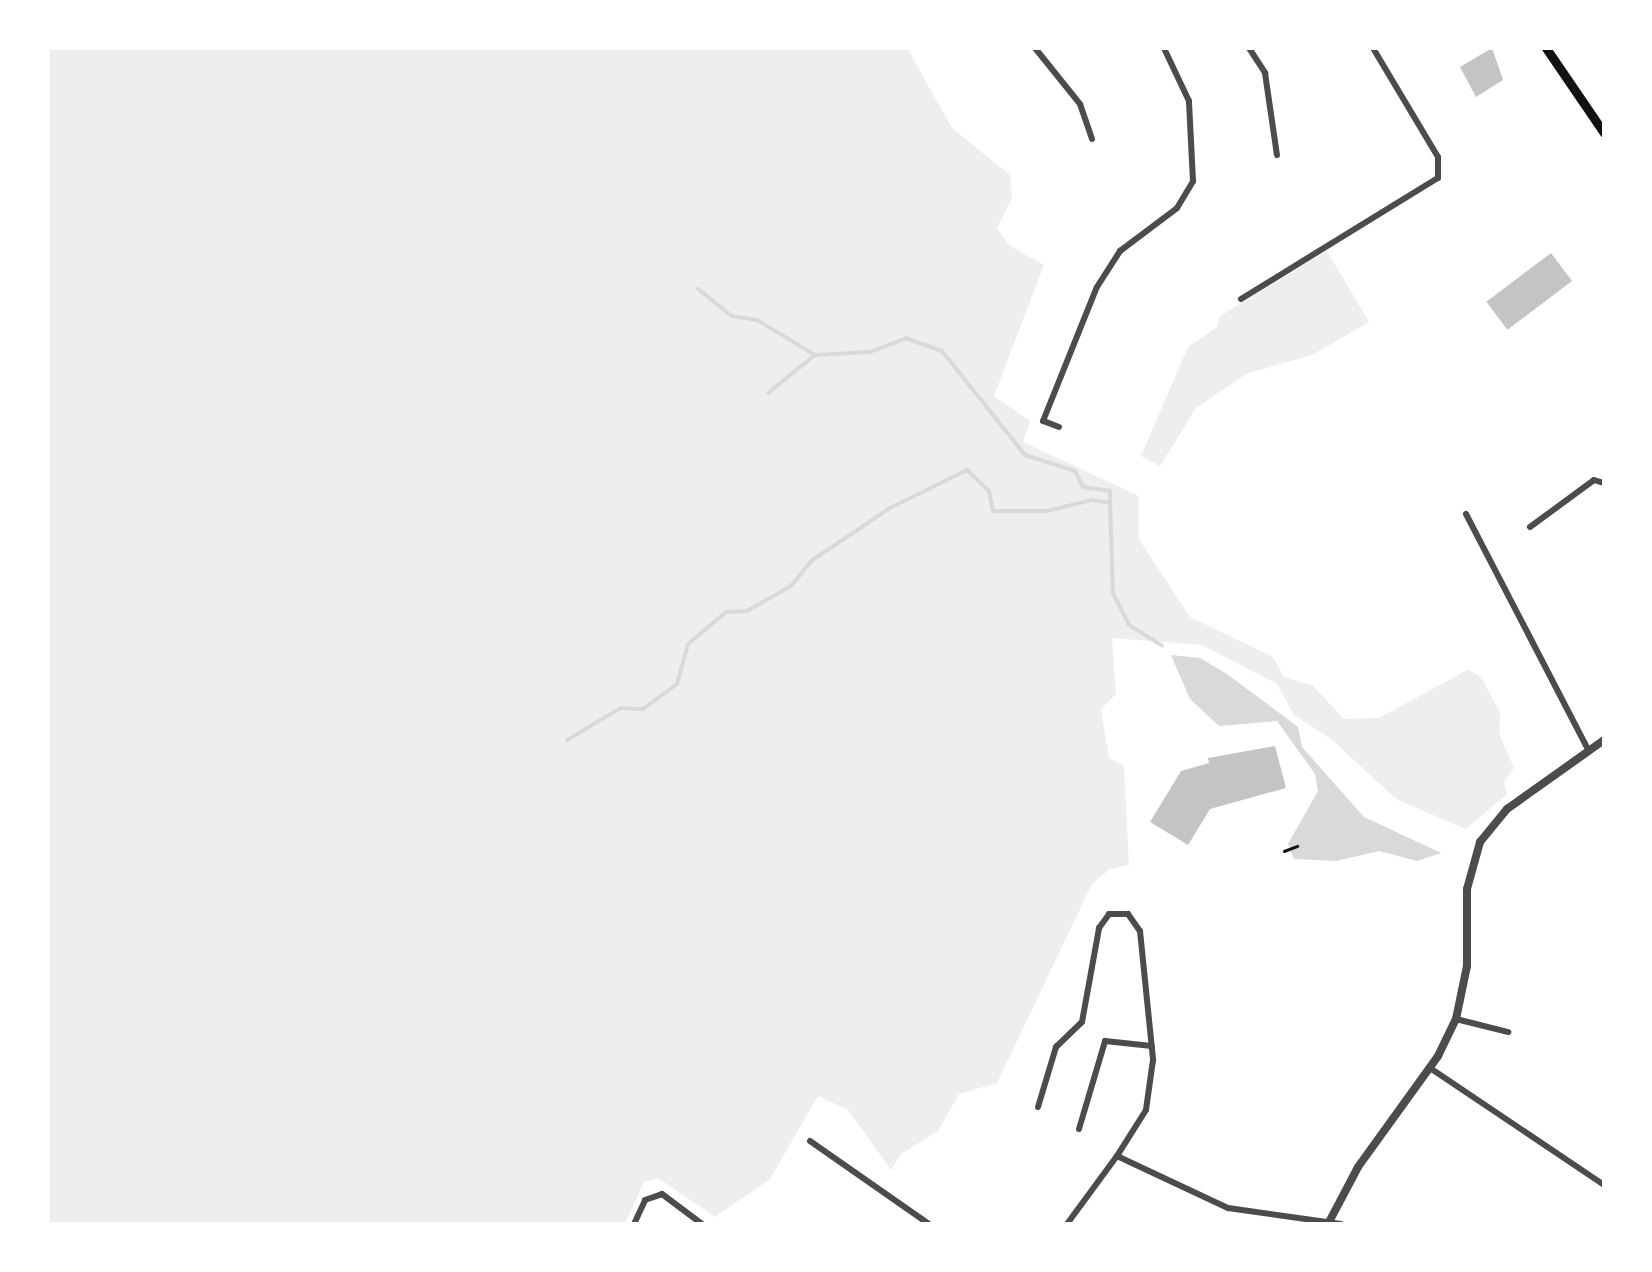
<!DOCTYPE html>
<html>
<head>
<meta charset="utf-8">
<style>
  body { margin:0 }
  #map { position:relative; width:1652px; height:1272px; overflow:hidden; background:#fff; font-family:"Golos Text",sans-serif }
  div>[style] { position:absolute }
  [style*='--x'] { left:calc(var(--x)*1px); top:calc(var(--y)*1px); width:calc(var(--w)*1px); rotate:calc(var(--a)*1deg) }
  .green>* { inset:0; background:#eee }
  .water>* { inset:0; background:#d9d9d9 }
  .stream>* { height:4px; margin:-2px; padding:0 2px; transform-origin:2px; border-radius:2px; background:#d9d9d9 }
  .building>* { inset:0; background:#c4c4c4; transform-origin:0 0 }
  .path>* { height:2.5px; margin:-1.25px; padding:0 1.25px; transform-origin:1.25px; border-radius:1.25px; background:#111 }
  .minor>* { height:6px; margin:-3px; padding:0 3px; transform-origin:3px; border-radius:3px; background:#4c4c4c }
  .tertiary>* { height:8px; margin:-4px; padding:0 4px; transform-origin:4px; border-radius:4px; background:#4c4c4c }
  .secondary>* { height:9px; margin:-4.5px; padding:0 4.5px; transform-origin:4.5px; border-radius:4.5px; background:#111 }
  span { translate:-50% -50%; white-space:nowrap; text-align:center; line-height:1.15; -webkit-text-stroke:10px #fff; paint-order:stroke }
  .frame { position:absolute; inset:0; border:50px solid #fff; pointer-events:none }
</style>
</head>
<body>
<div id="map">
  <div class="green">
    <i style="clip-path:polygon(48px 48px,907px 48px,952px 128px,1010px 175px,1012px 198px,997px 228px,1010px 246px,1044px 265px,994px 396px,1030px 421px,1023px 442px,1139px 496px,1139px 539px,1190px 617px,1273px 657px,1284px 677px,1313px 686px,1344px 719px,1379px 718px,1469px 669px,1482px 679px,1500px 712px,1499px 734px,1514px 768px,1504px 782px,1507px 794px,1466px 829px,1396px 799px,1331px 739px,1294px 715px,1277px 684px,1202px 645px,1112px 638px,1116px 694px,1101px 709px,1109px 758px,1124px 766px,1129px 865px,1110px 869px,1092px 884px,997px 1083px,959px 1094px,938px 1131px,901px 1154px,891px 1170px,848px 1110px,818px 1096px,770px 1179px,715px 1217px,658px 1178px,644px 1182px,625px 1224px,48px 1224px)"></i>
    <i style="clip-path:polygon(1327px 251px,1369px 322px,1312px 355px,1246px 374px,1196px 408px,1160px 466px,1141px 456px,1188px 347px,1217px 327px,1220px 316px)"></i>
  </div>
  <div class="water">
    <i style="clip-path:polygon(1171px 655px,1200px 658px,1227px 674px,1298px 727px,1302px 747px,1364px 817px,1441px 853px,1417px 861px,1379px 851px,1336px 861px,1294px 859px,1288px 844px,1318px 791px,1315px 774px,1277px 721px,1219px 726px,1190px 699px)"></i>
  </div>
  <div class="stream">
    <i style="--x:698;--y:289;--w:43;--a:38.5"></i>
    <i style="--x:732;--y:316;--w:25;--a:9"></i>
    <i style="--x:757;--y:320;--w:68;--a:31.1"></i>
    <i style="--x:815;--y:355;--w:55;--a:-3.1"></i>
    <i style="--x:870;--y:352;--w:39;--a:-21"></i>
    <i style="--x:906;--y:338;--w:38;--a:20"></i>
    <i style="--x:942;--y:351;--w:133;--a:51.4"></i>
    <i style="--x:1025;--y:455;--w:52;--a:17.7"></i>
    <i style="--x:1075;--y:471;--w:18;--a:63"></i>
    <i style="--x:1083;--y:487;--w:27;--a:8"></i>
    <i style="--x:1110;--y:491;--w:10;--a:90"></i>
    <i style="--x:768;--y:393;--w:60;--a:-39"></i>
    <i style="--x:567;--y:740;--w:63;--a:-30.7"></i>
    <i style="--x:621;--y:708;--w:22;--a:3"></i>
    <i style="--x:643;--y:709;--w:42;--a:-36.3"></i>
    <i style="--x:677;--y:684;--w:41;--a:-74.6"></i>
    <i style="--x:688;--y:644;--w:50;--a:-40.1"></i>
    <i style="--x:726;--y:612;--w:21;--a:-3"></i>
    <i style="--x:747;--y:611;--w:51;--a:-29.6"></i>
    <i style="--x:791;--y:586;--w:32;--a:-51"></i>
    <i style="--x:811;--y:561;--w:95;--a:-33.9"></i>
    <i style="--x:890;--y:508;--w:86;--a:-26.3"></i>
    <i style="--x:967;--y:470;--w:30;--a:44"></i>
    <i style="--x:989;--y:491;--w:20;--a:79"></i>
    <i style="--x:993;--y:511;--w:54;--a:0"></i>
    <i style="--x:1047;--y:511;--w:46;--a:-13.7"></i>
    <i style="--x:1092;--y:500;--w:18;--a:9"></i>
    <i style="--x:1110;--y:503;--w:90;--a:88.1"></i>
    <i style="--x:1113;--y:593;--w:36;--a:63"></i>
    <i style="--x:1129;--y:625;--w:39;--a:32"></i>
  </div>
  <div class="building">
    <i style="clip-path:polygon(1492px 48px,1503px 80px,1476px 97px,1460px 67px)"></i>
    <i style="left:1551px;top:253px;width:35px;height:81px;rotate:53deg"></i>
    <i style="clip-path:polygon(1275px 746px,1286px 788px,1210px 809px,1188px 845px,1150px 822px,1181px 771px,1209px 763px,1208px 758px)"></i>
  </div>
  <div class="path">
    <i style="--x:1284;--y:851;--w:14;--a:-21"></i>
  </div>
  <div class="minor">
    <i style="--x:1035;--y:48;--w:72;--a:51.2"></i>
    <i style="--x:1080;--y:104;--w:37;--a:71"></i>
    <i style="--x:1249;--y:48;--w:30;--a:57"></i>
    <i style="--x:1265;--y:73;--w:83;--a:81.7"></i>
    <i style="--x:1241;--y:299;--w:231;--a:-31.6"></i>
    <i style="--x:1438;--y:178;--w:21;--a:-90"></i>
    <i style="--x:1438;--y:157;--w:127;--a:-120.8"></i>
    <i style="--x:1059;--y:427;--w:17;--a:-159"></i>
    <i style="--x:1043;--y:421;--w:144;--a:-68.1"></i>
    <i style="--x:1097;--y:287;--w:43;--a:-57.4"></i>
    <i style="--x:1120;--y:251;--w:71;--a:-37"></i>
    <i style="--x:1177;--y:208;--w:31;--a:-59"></i>
    <i style="--x:1193;--y:181;--w:80;--a:-92.9"></i>
    <i style="--x:1189;--y:101;--w:59;--a:-115.3"></i>
    <i style="--x:1466;--y:514;--w:267;--a:62.6"></i>
    <i style="--x:1530;--y:527;--w:79;--a:-36.3"></i>
    <i style="--x:1594;--y:480;--w:10;--a:17"></i>
    <i style="--x:1456;--y:1019;--w:54;--a:14"></i>
    <i style="--x:1430;--y:1068;--w:210;--a:33.9"></i>
    <i style="--x:1038;--y:1107;--w:63;--a:-73.3"></i>
    <i style="--x:1056;--y:1047;--w:36;--a:-44"></i>
    <i style="--x:1082;--y:1022;--w:96;--a:-79.7"></i>
    <i style="--x:1099;--y:928;--w:17;--a:-54"></i>
    <i style="--x:1109;--y:914;--w:19;--a:0"></i>
    <i style="--x:1128;--y:914;--w:21;--a:55"></i>
    <i style="--x:1140;--y:931;--w:130;--a:84.2"></i>
    <i style="--x:1153;--y:1060;--w:50;--a:98"></i>
    <i style="--x:1146;--y:1110;--w:54;--a:122.2"></i>
    <i style="--x:1079;--y:1129;--w:92;--a:-73.5"></i>
    <i style="--x:1105;--y:1041;--w:47;--a:6.1"></i>
    <i style="--x:810;--y:1141;--w:145;--a:34.9"></i>
    <i style="--x:634;--y:1224;--w:26;--a:-65"></i>
    <i style="--x:645;--y:1200;--w:18;--a:-19"></i>
    <i style="--x:662;--y:1194;--w:50;--a:36.9"></i>
    <i style="--x:1067;--y:1224;--w:84;--a:-53.7"></i>
    <i style="--x:1117;--y:1156;--w:123;--a:25.1"></i>
    <i style="--x:1228;--y:1208;--w:114;--a:8.1"></i>
  </div>
  <div class="tertiary">
    <i style="--x:1328;--y:1224;--w:64;--a:-62.2"></i>
    <i style="--x:1358;--y:1167;--w:137;--a:-54.2"></i>
    <i style="--x:1438;--y:1056;--w:41;--a:-64.1"></i>
    <i style="--x:1456;--y:1019;--w:54;--a:-78.3"></i>
    <i style="--x:1467;--y:966;--w:77;--a:-90"></i>
    <i style="--x:1467;--y:889;--w:49;--a:-74.5"></i>
    <i style="--x:1480;--y:842;--w:43;--a:-50.7"></i>
    <i style="--x:1507;--y:809;--w:119;--a:-35.4"></i>
  </div>
  <div class="secondary">
    <i style="--x:1546;--y:48;--w:103;--a:55.7"></i>
  </div>
  <div class="frame"></div>
</div>
</body>
</html>
